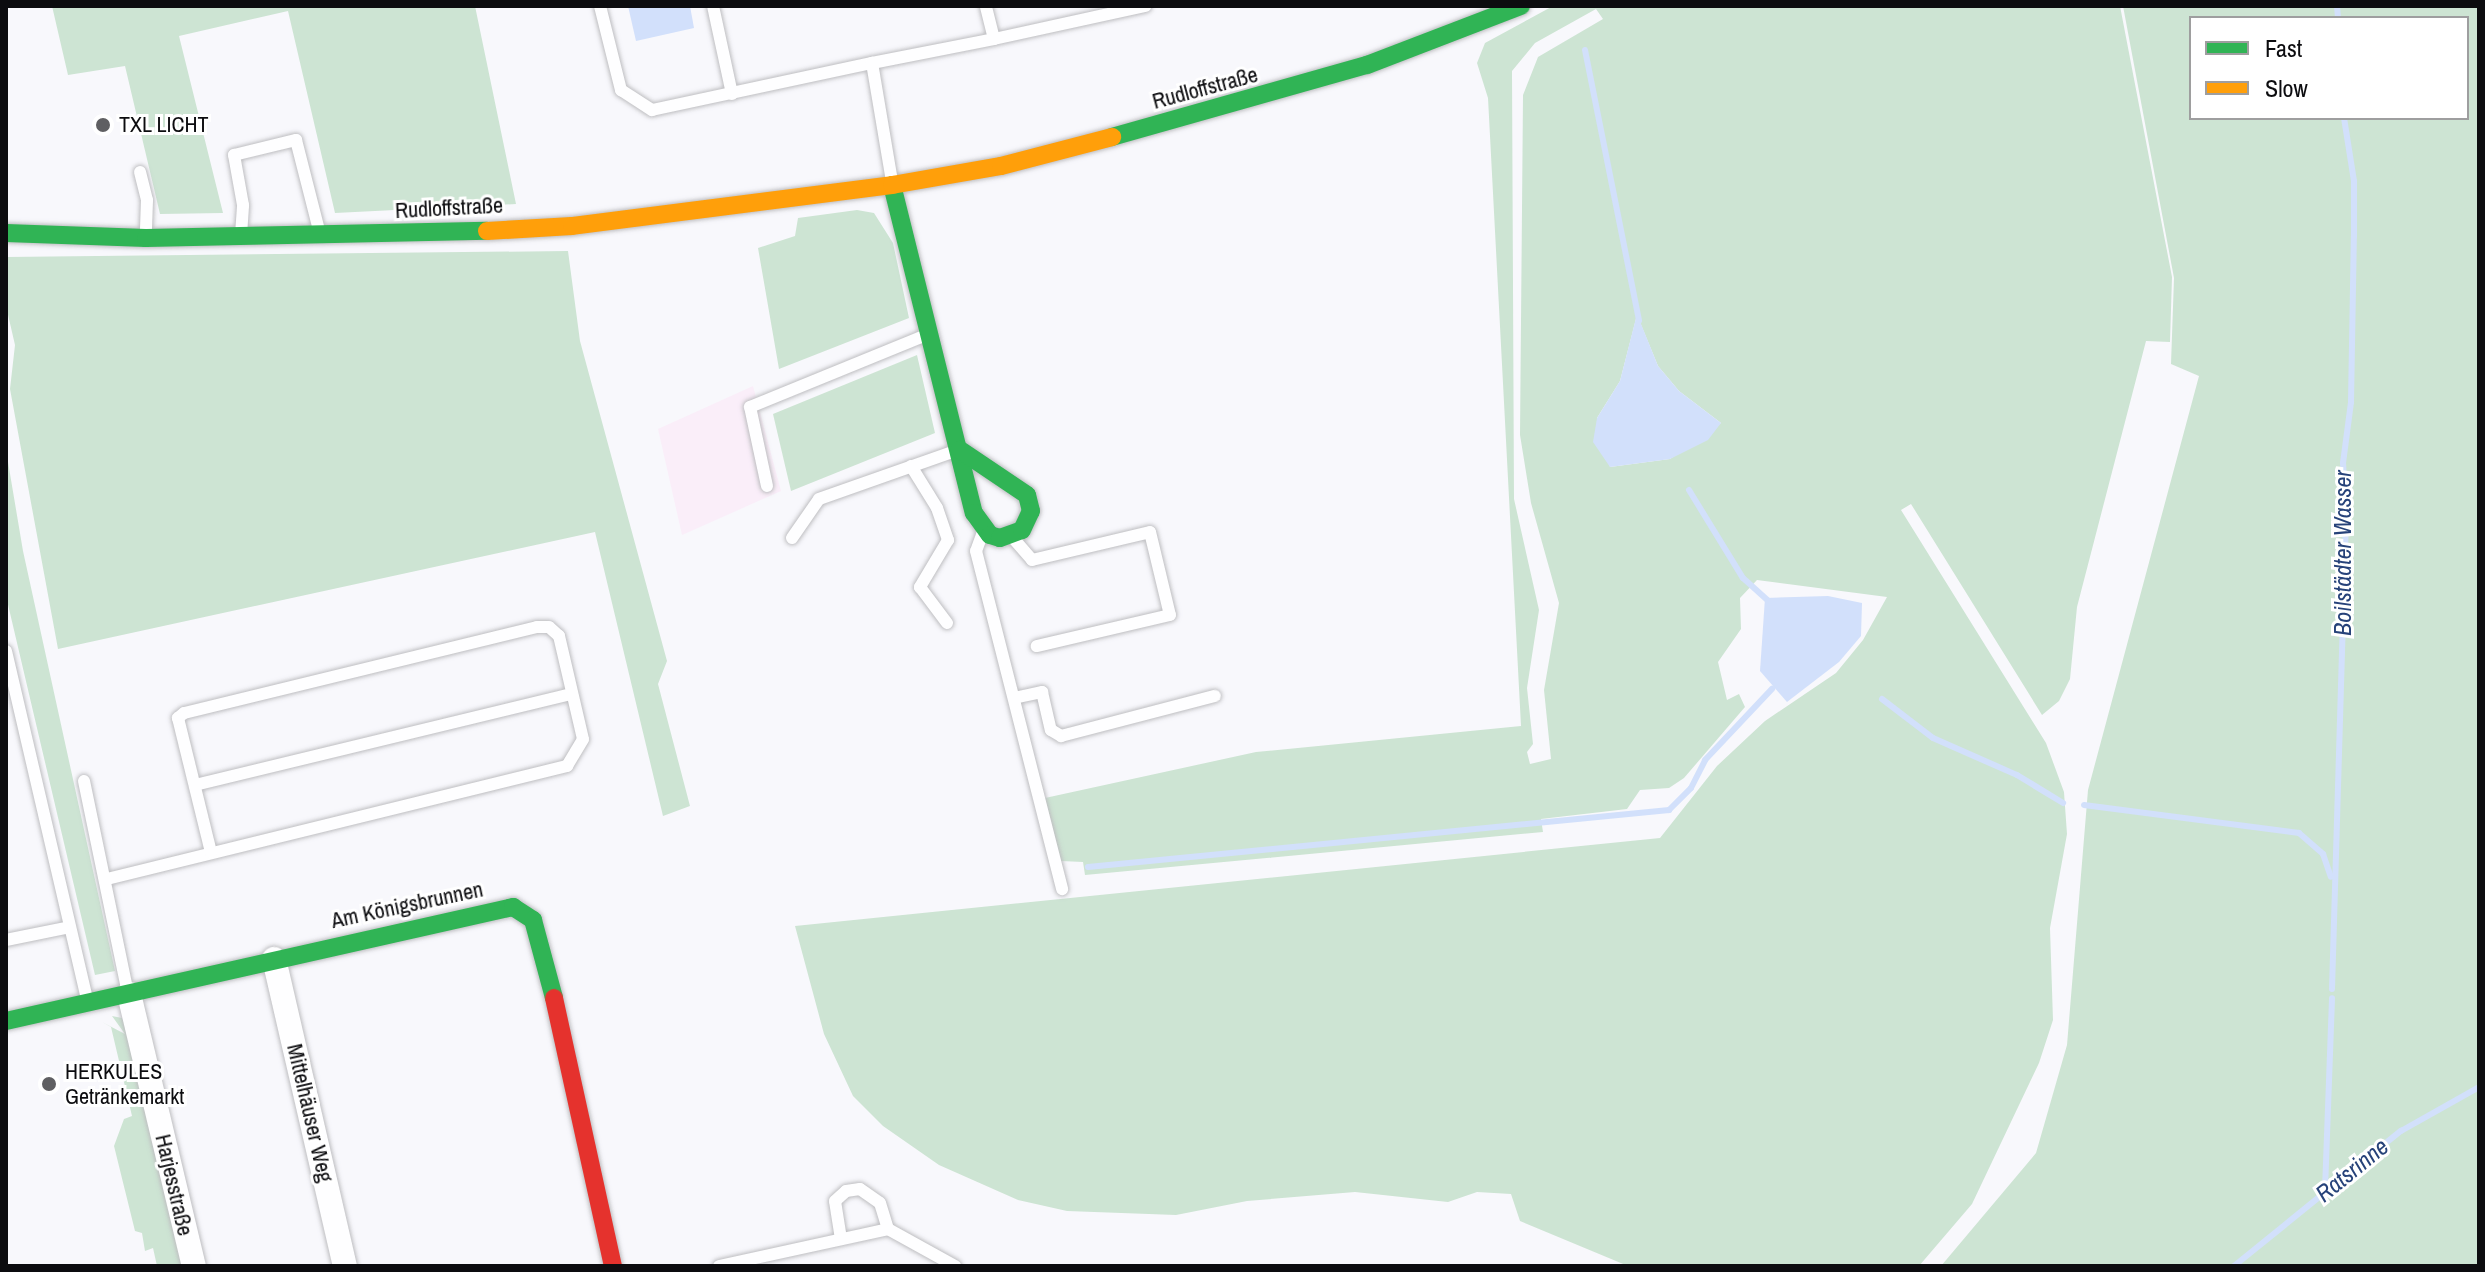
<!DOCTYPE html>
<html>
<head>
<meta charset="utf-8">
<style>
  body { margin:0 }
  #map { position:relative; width:2485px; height:1272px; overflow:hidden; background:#f8f8fc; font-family:"Archivo Narrow",sans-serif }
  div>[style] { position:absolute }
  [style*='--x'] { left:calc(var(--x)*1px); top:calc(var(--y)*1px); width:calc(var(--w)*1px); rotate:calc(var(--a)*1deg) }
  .industrial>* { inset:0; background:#faeef9 }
  .green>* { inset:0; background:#cde4d3 }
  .water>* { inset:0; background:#d2e0fb }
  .stream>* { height:6px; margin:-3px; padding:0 3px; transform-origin:3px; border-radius:3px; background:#d2e0fb }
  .roads { filter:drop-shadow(0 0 2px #bebec1) drop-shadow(0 0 2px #bebec1) }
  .lane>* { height:12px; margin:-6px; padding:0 6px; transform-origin:6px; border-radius:6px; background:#fefeff }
  .street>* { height:24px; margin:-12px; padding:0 12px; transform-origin:12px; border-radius:12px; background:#fefeff }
  .fast>* { height:18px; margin:-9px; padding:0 9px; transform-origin:9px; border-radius:9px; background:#30b455 }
  .slow>* { height:18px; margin:-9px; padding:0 9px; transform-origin:9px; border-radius:9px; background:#ff9f0a }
  .jam>* { height:18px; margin:-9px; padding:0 9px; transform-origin:9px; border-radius:9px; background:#e5322d }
  .dots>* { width:22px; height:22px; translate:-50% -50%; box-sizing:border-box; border:4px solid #fff; border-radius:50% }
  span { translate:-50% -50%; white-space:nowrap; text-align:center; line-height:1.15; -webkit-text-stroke:6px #fff; paint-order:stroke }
  .street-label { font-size:22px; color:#0c0c0f }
  .poi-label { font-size:22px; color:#0c0c0f }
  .left { translate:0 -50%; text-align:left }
  .water-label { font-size:24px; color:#264279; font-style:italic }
  .frame { position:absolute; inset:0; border:8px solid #0c0c0f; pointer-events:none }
  .legend { position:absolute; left:2189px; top:16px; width:280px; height:104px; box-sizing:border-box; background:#fff; border:2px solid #9e9e9f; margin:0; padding:10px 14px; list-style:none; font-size:24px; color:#0c0c0f }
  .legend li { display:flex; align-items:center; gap:16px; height:40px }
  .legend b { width:40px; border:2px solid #9e9e9f }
</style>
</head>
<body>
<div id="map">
  <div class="industrial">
    <i style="clip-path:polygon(753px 386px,781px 491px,682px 535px,658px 429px)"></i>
  </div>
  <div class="green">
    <i style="clip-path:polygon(52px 6px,475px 6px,516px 204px,335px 213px,288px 11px,179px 36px,223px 213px,160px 214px,125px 66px,68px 75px)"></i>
    <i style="clip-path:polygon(evenodd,1553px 6px,2120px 6px,2172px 277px,2170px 342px,2146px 341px,2077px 607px,2070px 679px,2059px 701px,2042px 715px,1911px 504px,1901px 510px,2046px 743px,2064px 792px,2067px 834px,2050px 928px,2053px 1020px,2039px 1063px,1972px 1204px,1919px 1266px,1628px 1266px,1520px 1221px,1511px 1194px,1477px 1192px,1448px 1202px,1355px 1192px,1247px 1201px,1176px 1215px,1067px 1211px,1018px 1200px,939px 1165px,883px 1126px,853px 1096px,824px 1034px,795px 926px,1660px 838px,1717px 766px,1765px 721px,1836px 673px,1863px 640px,1887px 597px,1757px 580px,1740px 598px,1741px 629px,1718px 662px,1727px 700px,1739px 694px,1745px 707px,1684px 778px,1669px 788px,1640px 790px,1627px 809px,1541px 819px,1543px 832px,1085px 875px,1083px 862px,1061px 861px,1045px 798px,1256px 752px,1521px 726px,1488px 98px,1477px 63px,1485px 43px,1553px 6px,1596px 9px,1603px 19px,1538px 57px,1523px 95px,1520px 435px,1531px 503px,1559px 603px,1544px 690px,1551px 759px,1530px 764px,1527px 752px,1533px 744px,1527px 688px,1539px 610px,1514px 499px,1512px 71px,1535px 43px,1596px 9px,1553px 6px,1637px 315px,1658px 366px,1679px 391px,1721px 423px,1670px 459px,1610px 467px,1597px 418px,1620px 381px,1637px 315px)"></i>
    <i style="clip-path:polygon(evenodd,2123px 6px,2479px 6px,2479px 1266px,1941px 1266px,2036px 1153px,2067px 1045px,2088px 790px,2199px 376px,2171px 364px,2174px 278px,2123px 6px,2191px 18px,2467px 18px,2467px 118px,2191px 118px,2191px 18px)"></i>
    <i style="clip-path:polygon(857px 210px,874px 213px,893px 243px,909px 318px,779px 369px,758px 248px,795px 236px,798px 218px)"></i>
    <i style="clip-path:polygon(568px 251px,580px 341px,667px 661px,658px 684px,690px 806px,663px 816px,595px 532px,58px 649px,10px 389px,15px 345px,6px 306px,6px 257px)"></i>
    <i style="clip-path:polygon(917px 355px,935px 433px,791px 491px,773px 414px)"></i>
    <i style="clip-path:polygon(6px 450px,23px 551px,115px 971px,95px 975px,6px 596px)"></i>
    <i style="clip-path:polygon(112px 1016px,122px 1018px,128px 1027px,186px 1266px,157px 1266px,153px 1248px,145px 1251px,142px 1233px,135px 1231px,114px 1146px,124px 1119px,132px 1116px,111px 1027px,102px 1022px,125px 1034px)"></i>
  </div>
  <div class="water">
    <i style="clip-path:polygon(628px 6px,690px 6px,694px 28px,636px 41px)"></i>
    <i style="clip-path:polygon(1637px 314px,1658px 366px,1679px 391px,1721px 423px,1708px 440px,1670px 459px,1610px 467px,1593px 442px,1597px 418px,1620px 381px)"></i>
    <i style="clip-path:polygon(1828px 596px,1862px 603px,1861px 636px,1839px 662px,1787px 702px,1760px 671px,1765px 598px)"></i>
  </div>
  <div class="stream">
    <i style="--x:2337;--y:6;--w:12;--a:85"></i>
    <i style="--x:1585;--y:50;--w:276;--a:78.7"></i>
    <i style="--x:1689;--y:490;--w:103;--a:58.5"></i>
    <i style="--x:1743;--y:578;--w:38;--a:42"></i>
    <i style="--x:1882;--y:699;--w:64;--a:37.4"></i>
    <i style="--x:1933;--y:738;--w:92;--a:23.8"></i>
    <i style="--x:2017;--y:775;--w:54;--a:31.3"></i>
    <i style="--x:2084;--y:805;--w:217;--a:7.4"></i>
    <i style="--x:2299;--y:833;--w:32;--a:41"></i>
    <i style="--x:2323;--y:854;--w:24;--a:71"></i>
    <i style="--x:1088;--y:867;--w:584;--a:-5.6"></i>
    <i style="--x:1669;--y:810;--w:31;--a:-45"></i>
    <i style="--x:1691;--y:788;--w:31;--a:-63"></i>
    <i style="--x:1705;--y:760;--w:98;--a:-46.7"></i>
    <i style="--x:2332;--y:989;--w:480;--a:-88.3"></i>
    <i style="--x:2346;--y:509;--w:46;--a:-93.7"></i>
    <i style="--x:2343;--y:463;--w:62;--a:-82.5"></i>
    <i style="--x:2351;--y:402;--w:166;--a:-89"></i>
    <i style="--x:2354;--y:236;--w:55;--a:-90"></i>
    <i style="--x:2354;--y:181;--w:64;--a:-99"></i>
    <i style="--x:2325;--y:1190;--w:192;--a:-87.9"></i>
    <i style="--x:2234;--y:1266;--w:215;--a:-39"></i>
    <i style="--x:2401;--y:1131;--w:90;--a:-29.4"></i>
  </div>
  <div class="roads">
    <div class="lane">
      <i style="--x:600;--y:6;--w:87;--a:76"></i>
      <i style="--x:621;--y:90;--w:37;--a:33"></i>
      <i style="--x:652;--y:110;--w:225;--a:-12.1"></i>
      <i style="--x:872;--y:63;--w:120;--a:80.4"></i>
      <i style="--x:713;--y:6;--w:90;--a:77.8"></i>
      <i style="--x:994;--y:39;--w:155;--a:-12.3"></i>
      <i style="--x:872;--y:63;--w:124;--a:-11.1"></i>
      <i style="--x:994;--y:39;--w:34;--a:-104"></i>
      <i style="--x:140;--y:172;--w:29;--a:76"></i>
      <i style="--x:147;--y:200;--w:35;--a:92"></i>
      <i style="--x:241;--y:235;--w:30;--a:-86"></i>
      <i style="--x:243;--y:205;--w:51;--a:-100.2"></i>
      <i style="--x:234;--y:155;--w:64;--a:-13.6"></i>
      <i style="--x:296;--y:140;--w:93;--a:75.7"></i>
      <i style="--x:911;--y:466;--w:49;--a:58.2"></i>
      <i style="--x:937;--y:508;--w:34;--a:71"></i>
      <i style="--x:948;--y:540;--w:55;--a:120.8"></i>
      <i style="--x:920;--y:587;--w:45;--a:53.1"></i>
      <i style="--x:767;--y:486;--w:81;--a:-102.1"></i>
      <i style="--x:750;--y:407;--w:193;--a:-22.2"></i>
      <i style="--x:983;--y:532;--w:20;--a:110"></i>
      <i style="--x:976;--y:551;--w:349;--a:75.7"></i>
      <i style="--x:792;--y:538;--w:47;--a:-55.3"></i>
      <i style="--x:819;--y:499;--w:144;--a:-19.4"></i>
      <i style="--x:1013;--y:538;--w:29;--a:49"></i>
      <i style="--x:1032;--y:560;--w:121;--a:-13.3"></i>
      <i style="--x:1150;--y:532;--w:85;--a:76.5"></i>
      <i style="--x:1170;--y:615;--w:137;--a:166.9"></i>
      <i style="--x:6;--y:651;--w:357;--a:76.9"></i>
      <i style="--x:1014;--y:698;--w:29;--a:-12"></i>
      <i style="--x:1042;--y:692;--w:39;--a:77"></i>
      <i style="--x:1051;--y:730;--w:12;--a:31"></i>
      <i style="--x:1061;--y:736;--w:159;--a:-14.6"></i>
      <i style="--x:84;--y:781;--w:217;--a:78.3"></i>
      <i style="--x:195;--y:785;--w:388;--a:-13.6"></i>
      <i style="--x:107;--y:879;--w:474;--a:-13.8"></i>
      <i style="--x:567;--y:766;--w:31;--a:-59"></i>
      <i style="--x:583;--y:739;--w:106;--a:-103.1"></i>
      <i style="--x:559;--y:636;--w:13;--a:-138"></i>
      <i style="--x:549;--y:627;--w:12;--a:180"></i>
      <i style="--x:537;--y:627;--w:363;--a:166.3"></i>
      <i style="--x:184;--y:713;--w:8;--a:140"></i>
      <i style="--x:178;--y:718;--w:138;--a:76.2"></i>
      <i style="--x:6;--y:940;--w:65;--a:-11.5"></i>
      <i style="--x:841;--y:1239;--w:38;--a:-99"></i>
      <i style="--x:835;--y:1201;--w:15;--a:-42"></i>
      <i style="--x:846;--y:1191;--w:14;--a:-8"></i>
      <i style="--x:860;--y:1189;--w:24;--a:35"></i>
      <i style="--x:880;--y:1203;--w:27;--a:73"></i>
      <i style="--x:888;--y:1229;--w:77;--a:28.9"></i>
      <i style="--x:719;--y:1266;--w:173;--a:-12.3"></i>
    </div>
    <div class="street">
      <i style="--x:274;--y:959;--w:315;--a:77"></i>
      <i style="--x:129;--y:994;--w:280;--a:76.6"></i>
    </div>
    <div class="fast">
      <i style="--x:1112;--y:137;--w:265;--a:-15.8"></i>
      <i style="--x:1367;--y:65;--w:165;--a:-21"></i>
      <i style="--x:892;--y:185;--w:338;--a:76"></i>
      <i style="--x:974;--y:513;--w:27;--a:54"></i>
      <i style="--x:990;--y:535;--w:10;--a:17"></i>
      <i style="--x:1000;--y:538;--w:23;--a:-20"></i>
      <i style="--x:1022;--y:530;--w:21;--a:-65"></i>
      <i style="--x:1031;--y:511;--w:16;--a:-104"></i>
      <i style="--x:1027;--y:495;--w:81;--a:-146.1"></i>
      <i style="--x:6;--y:233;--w:140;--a:2"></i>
      <i style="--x:146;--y:238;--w:341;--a:-1.2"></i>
      <i style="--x:6;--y:1021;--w:520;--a:-12.67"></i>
      <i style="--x:513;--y:907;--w:24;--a:33"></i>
      <i style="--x:533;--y:920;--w:81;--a:74.9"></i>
    </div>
    <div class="slow">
      <i style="--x:487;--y:231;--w:85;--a:-3.4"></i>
      <i style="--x:572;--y:226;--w:323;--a:-7.3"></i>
      <i style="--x:892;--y:185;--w:111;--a:-9.9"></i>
      <i style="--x:1001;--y:166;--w:115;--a:-14.6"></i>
    </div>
    <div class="jam">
      <i style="--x:554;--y:998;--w:274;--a:77.6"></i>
    </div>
  </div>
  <div class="dots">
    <i style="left:103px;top:125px;background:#5f5f62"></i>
    <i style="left:49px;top:1084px;background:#5f5f62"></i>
  </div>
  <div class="street-label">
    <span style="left:1205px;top:88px;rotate:-15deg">Rudloffstraße</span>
    <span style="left:449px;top:208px;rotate:-3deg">Rudloffstraße</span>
    <span style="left:407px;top:905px;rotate:-12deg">Am Königsbrunnen</span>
    <span style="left:310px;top:1113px;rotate:77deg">Mittelhäuser Weg</span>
    <span style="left:174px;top:1185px;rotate:77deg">Harjesstraße</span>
  </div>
  <div class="poi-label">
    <span class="left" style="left:119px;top:125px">TXL LICHT</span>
    <span class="left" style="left:65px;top:1084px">HERKULES<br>Getränkemarkt</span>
  </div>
  <div class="water-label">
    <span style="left:2343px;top:553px;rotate:-90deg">Boilstädter Wasser</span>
    <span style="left:2352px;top:1170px;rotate:-39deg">Ratsrinne</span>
  </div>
  <div class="frame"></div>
  <ul class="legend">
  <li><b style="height:10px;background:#30b455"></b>Fast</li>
  <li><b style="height:10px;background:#ff9f0a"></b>Slow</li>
  </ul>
</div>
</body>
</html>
